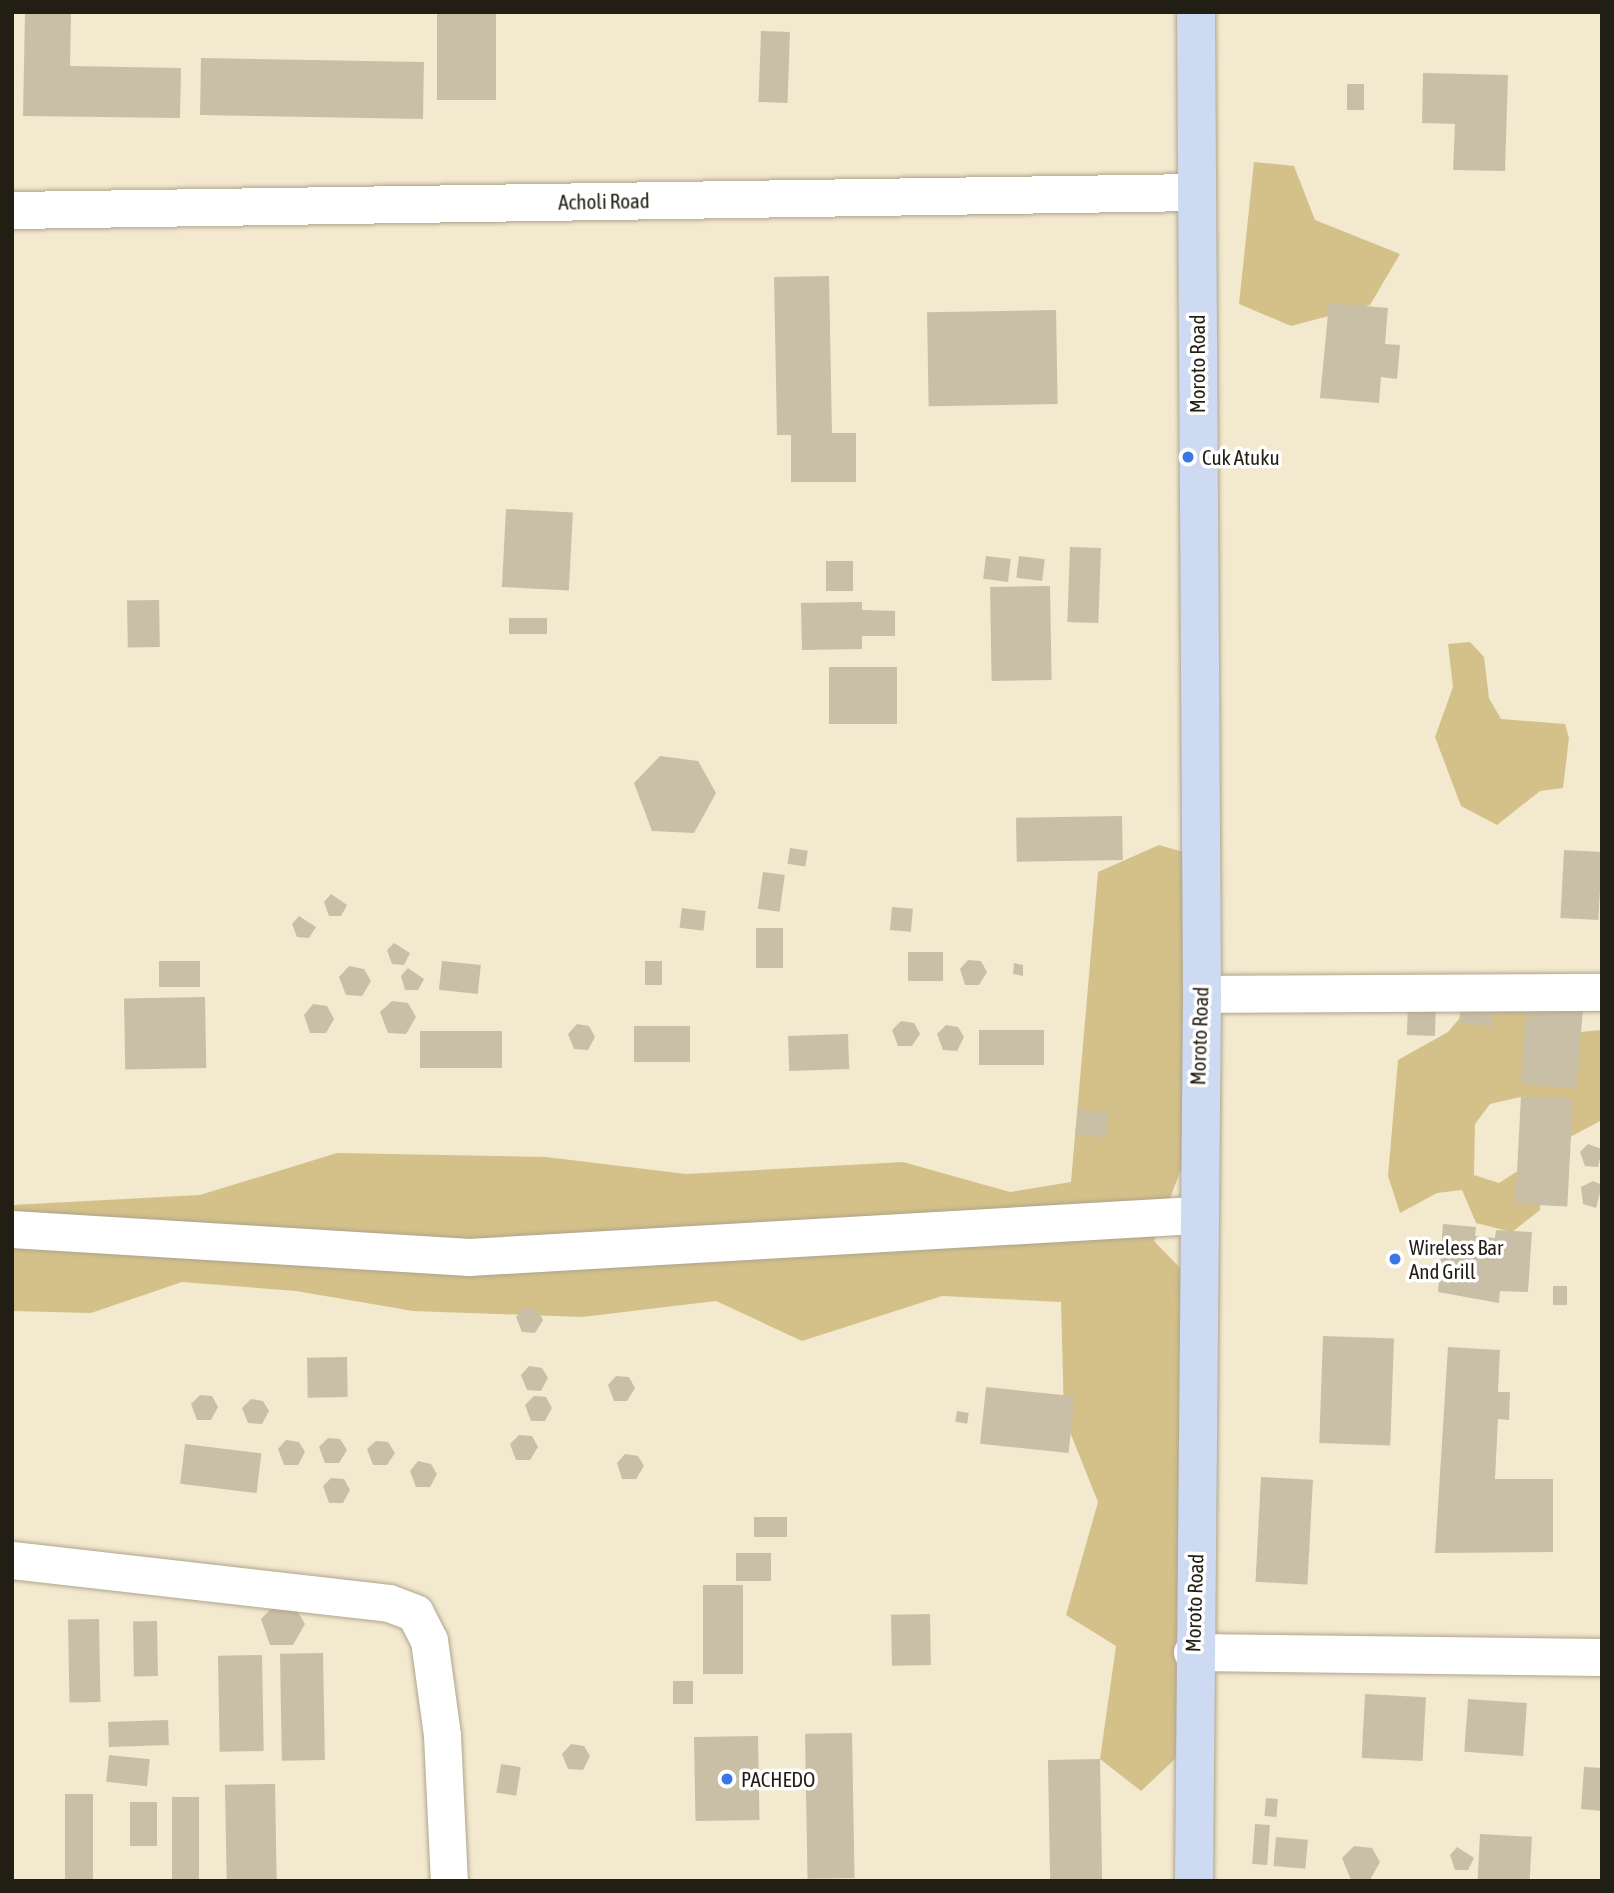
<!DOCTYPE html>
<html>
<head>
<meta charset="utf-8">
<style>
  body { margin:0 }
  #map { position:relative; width:1614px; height:1893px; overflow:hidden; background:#f3e9cf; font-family:"Asap Condensed",sans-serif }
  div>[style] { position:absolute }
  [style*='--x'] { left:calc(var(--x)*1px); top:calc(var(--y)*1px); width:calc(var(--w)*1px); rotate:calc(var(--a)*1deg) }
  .green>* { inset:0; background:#d4c18a }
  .building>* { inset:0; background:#c9bfa6; transform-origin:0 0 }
  .roads { filter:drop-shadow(0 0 2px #aea58b) drop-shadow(0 0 2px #aea58b) }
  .street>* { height:37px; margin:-18.5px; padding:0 18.5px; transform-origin:18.5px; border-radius:18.5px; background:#fff }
  .secondary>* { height:38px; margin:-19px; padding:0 19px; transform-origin:19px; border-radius:19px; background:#cddaf1 }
  .dots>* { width:19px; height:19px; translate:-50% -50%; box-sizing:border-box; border:4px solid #fff; border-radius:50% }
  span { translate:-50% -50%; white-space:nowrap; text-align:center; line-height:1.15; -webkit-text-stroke:7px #fff; paint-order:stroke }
  .street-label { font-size:21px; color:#211e14 }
  .poi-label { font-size:21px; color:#211e14 }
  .left { translate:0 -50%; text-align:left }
  .frame { position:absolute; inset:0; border:14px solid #211e14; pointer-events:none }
</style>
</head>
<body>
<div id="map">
  <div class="green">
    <i style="clip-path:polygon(1254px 162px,1294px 166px,1315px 220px,1400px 254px,1370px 305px,1291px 326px,1239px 304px)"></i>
    <i style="clip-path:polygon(1470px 642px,1484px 657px,1489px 698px,1501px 719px,1565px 724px,1569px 738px,1563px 788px,1540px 791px,1497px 825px,1461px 806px,1435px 737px,1453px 687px,1448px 644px)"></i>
    <i style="clip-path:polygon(1159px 845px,1207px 859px,1189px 1148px,1154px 1241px,1184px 1272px,1182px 1698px,1175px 1759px,1141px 1791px,1100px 1759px,1116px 1646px,1066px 1615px,1098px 1502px,1064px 1417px,1061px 1302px,942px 1296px,802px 1341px,716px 1301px,582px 1317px,413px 1311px,296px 1291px,182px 1282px,91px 1313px,12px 1311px,12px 1205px,200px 1195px,337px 1153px,546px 1157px,686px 1174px,903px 1162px,1010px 1192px,1071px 1182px,1098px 872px)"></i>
    <i style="clip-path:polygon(1517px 1006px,1580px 1032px,1602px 1030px,1602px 1120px,1570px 1137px,1546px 1122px,1525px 1096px,1490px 1104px,1475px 1124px,1474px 1175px,1499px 1183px,1516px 1172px,1541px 1180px,1540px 1210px,1512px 1232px,1476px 1223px,1462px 1190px,1437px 1193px,1400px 1213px,1388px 1176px,1398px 1060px,1448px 1032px,1464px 1013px)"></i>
  </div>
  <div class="building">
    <i style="clip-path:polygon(25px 12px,71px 12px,70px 66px,181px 68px,180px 118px,23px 116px)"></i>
    <i style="left:437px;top:12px;width:59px;height:88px"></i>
    <i style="left:761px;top:31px;width:29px;height:71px;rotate:2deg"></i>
    <i style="left:201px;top:58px;width:223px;height:57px;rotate:1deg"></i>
    <i style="clip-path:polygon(1423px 73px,1508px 75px,1505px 171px,1453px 170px,1455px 124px,1422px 123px)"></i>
    <i style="left:1347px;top:84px;width:17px;height:26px"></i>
    <i style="clip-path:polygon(829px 276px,832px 433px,856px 433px,856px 482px,791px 482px,791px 435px,777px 435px,774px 277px)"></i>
    <i style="clip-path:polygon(1329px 303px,1388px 308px,1385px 344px,1400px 345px,1397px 379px,1381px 377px,1379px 403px,1320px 398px)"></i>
    <i style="left:1056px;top:310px;width:94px;height:129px;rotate:89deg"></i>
    <i style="left:506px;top:509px;width:67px;height:78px;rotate:3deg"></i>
    <i style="left:1070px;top:547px;width:31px;height:75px;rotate:2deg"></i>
    <i style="left:986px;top:556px;width:25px;height:23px;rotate:7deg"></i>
    <i style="left:1019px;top:556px;width:26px;height:22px;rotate:7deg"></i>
    <i style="left:826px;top:561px;width:27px;height:30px"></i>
    <i style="left:1050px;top:586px;width:94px;height:60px;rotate:89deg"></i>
    <i style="left:159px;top:600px;width:47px;height:32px;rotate:89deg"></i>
    <i style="clip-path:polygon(862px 602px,862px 610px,895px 611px,895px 636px,862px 636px,862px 649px,802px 650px,801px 603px)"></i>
    <i style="left:509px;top:618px;width:38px;height:16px"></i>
    <i style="left:897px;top:667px;width:57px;height:68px;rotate:90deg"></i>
    <i style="clip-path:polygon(660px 756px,698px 761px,716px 793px,694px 833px,652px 831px,634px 783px)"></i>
    <i style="left:1122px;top:816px;width:44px;height:106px;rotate:89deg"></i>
    <i style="left:790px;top:848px;width:18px;height:16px;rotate:9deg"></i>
    <i style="left:1564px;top:850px;width:38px;height:68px;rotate:3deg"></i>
    <i style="left:763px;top:872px;width:22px;height:37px;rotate:8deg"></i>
    <i style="clip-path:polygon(331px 894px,347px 905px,341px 916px,329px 916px,324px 902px)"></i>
    <i style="left:892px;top:907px;width:21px;height:23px;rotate:5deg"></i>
    <i style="left:682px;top:908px;width:24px;height:20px;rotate:7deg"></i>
    <i style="clip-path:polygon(299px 916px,316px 927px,309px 938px,297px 937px,292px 924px)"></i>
    <i style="left:756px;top:928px;width:27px;height:40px"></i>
    <i style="clip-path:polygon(394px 943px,410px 953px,404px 965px,392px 964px,387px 950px)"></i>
    <i style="left:943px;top:952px;width:29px;height:35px;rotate:90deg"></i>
    <i style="clip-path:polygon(968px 960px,981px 961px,987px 972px,979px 985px,965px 985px,960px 969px)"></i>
    <i style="left:200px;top:961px;width:26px;height:41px;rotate:90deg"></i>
    <i style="left:442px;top:961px;width:39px;height:29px;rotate:6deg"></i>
    <i style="left:645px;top:961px;width:17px;height:24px"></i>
    <i style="clip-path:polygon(1014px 963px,1023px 965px,1023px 976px,1013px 974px)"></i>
    <i style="clip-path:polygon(349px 966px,364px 969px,371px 981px,362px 996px,346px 995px,339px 977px)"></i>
    <i style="clip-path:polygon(408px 968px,424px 979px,418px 990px,405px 990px,401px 976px)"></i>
    <i style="left:1528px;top:996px;width:56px;height:88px;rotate:5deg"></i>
    <i style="left:205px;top:997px;width:71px;height:81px;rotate:89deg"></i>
    <i style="left:1462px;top:997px;width:33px;height:26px;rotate:7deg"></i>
    <i style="clip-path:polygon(392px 1001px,408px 1003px,416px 1017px,406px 1034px,388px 1033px,380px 1012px)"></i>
    <i style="left:1408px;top:1003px;width:28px;height:32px;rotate:2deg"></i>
    <i style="clip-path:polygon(313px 1004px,327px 1006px,334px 1019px,326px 1033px,310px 1033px,304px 1015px)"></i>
    <i style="clip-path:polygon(901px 1021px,914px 1023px,920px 1034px,912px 1046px,898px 1046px,892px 1030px)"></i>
    <i style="clip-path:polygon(577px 1024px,589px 1026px,595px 1037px,588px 1050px,574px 1049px,568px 1034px)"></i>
    <i style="clip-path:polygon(946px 1025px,958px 1027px,964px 1037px,957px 1051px,943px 1050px,937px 1034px)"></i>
    <i style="left:690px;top:1026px;width:36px;height:56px;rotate:90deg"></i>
    <i style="left:1044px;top:1030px;width:35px;height:65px;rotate:90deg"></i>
    <i style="left:502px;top:1031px;width:37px;height:82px;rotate:90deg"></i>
    <i style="left:848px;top:1034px;width:35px;height:60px;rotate:88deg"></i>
    <i style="left:1521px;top:1096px;width:52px;height:108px;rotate:3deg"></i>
    <i style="left:1078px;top:1109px;width:31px;height:25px;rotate:7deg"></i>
    <i style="clip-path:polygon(1588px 1144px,1602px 1149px,1598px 1167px,1585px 1166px,1580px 1152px)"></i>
    <i style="clip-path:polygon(1593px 1181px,1602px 1185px,1596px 1208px,1583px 1204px,1581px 1187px)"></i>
    <i style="clip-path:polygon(1443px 1224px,1476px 1227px,1475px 1236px,1495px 1238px,1496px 1230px,1532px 1232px,1528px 1292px,1500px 1291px,1499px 1303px,1438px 1292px)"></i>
    <i style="left:1553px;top:1286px;width:14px;height:19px"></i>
    <i style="clip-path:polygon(524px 1308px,537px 1309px,543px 1320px,535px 1333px,522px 1332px,516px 1317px)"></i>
    <i style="left:1323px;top:1336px;width:71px;height:107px;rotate:2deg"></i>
    <i style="clip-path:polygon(1448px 1347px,1500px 1350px,1498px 1392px,1510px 1392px,1509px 1420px,1498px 1419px,1495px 1479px,1553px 1479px,1553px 1552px,1435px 1553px)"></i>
    <i style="left:347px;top:1357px;width:40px;height:40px;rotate:89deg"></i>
    <i style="clip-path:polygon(529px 1366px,542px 1368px,548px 1378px,541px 1391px,527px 1390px,521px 1375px)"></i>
    <i style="clip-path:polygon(616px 1376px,629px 1377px,635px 1388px,627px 1401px,614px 1401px,608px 1385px)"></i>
    <i style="left:986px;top:1387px;width:89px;height:57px;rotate:6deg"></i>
    <i style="clip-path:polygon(200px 1395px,212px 1396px,218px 1407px,211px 1420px,197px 1420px,191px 1404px)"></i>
    <i style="clip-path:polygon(534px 1396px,546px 1397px,552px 1408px,545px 1421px,531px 1421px,525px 1405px)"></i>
    <i style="clip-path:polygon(251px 1399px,263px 1401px,269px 1411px,262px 1424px,248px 1423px,242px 1408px)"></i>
    <i style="left:957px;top:1411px;width:12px;height:11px;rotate:9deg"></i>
    <i style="clip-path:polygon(519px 1435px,532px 1436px,538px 1447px,530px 1460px,516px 1460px,510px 1444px)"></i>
    <i style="clip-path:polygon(328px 1438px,340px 1439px,347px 1450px,339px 1463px,325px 1463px,319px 1447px)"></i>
    <i style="clip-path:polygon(286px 1440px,299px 1442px,305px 1452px,298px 1465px,284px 1465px,278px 1449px)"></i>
    <i style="clip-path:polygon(376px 1441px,388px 1442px,395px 1453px,387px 1465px,373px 1465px,367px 1449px)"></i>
    <i style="left:185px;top:1444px;width:77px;height:40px;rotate:7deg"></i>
    <i style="clip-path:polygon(625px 1454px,638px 1456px,644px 1466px,636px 1479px,622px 1479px,617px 1463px)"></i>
    <i style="clip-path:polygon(418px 1461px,431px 1464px,437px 1474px,430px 1487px,416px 1487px,410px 1471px)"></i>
    <i style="left:1261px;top:1477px;width:52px;height:105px;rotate:3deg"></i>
    <i style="clip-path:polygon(331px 1478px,344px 1479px,350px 1490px,343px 1503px,329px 1503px,323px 1486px)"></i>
    <i style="left:787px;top:1517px;width:20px;height:33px;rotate:90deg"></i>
    <i style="left:736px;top:1553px;width:35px;height:28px"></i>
    <i style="left:703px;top:1585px;width:40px;height:89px"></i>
    <i style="clip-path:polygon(275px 1605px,295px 1607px,305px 1624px,293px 1645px,270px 1645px,261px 1619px)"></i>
    <i style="left:930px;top:1614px;width:51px;height:39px;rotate:89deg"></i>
    <i style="left:99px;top:1619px;width:83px;height:31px;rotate:89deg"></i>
    <i style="left:157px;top:1621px;width:55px;height:24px;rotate:89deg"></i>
    <i style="left:323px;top:1653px;width:107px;height:43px;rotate:89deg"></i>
    <i style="left:262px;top:1655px;width:96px;height:44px;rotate:89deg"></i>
    <i style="left:673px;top:1681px;width:20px;height:23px"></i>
    <i style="left:1365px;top:1694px;width:61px;height:64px;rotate:3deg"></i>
    <i style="left:1468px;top:1699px;width:59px;height:53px;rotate:4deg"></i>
    <i style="left:168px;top:1720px;width:25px;height:60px;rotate:88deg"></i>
    <i style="left:852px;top:1733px;width:145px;height:47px;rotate:89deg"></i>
    <i style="left:758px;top:1736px;width:84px;height:64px;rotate:89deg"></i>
    <i style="clip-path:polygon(571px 1744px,584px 1746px,590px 1756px,583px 1770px,568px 1769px,562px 1754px)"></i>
    <i style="left:109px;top:1755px;width:41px;height:27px;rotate:6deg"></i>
    <i style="left:1100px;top:1759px;width:122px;height:52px;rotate:89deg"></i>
    <i style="left:501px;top:1764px;width:20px;height:29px;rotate:9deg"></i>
    <i style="clip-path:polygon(1584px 1767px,1602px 1768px,1602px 1811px,1581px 1809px)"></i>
    <i style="left:275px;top:1784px;width:97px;height:50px;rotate:89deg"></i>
    <i style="left:65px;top:1794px;width:28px;height:87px"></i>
    <i style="left:172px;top:1797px;width:27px;height:84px"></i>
    <i style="left:1266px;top:1798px;width:12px;height:18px;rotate:5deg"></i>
    <i style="left:130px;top:1802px;width:27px;height:44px"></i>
    <i style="left:1255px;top:1824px;width:15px;height:40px;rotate:4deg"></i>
    <i style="left:1480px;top:1834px;width:52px;height:47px;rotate:3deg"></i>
    <i style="left:1276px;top:1837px;width:32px;height:29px;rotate:5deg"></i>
    <i style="clip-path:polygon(1354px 1846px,1372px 1848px,1380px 1862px,1370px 1880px,1351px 1880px,1342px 1858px)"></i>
    <i style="clip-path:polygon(1457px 1847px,1474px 1858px,1468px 1870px,1455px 1870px,1450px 1855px)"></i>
  </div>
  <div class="roads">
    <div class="street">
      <i style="--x:12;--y:210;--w:1184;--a:-0.87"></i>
      <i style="--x:1202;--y:994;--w:400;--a:-0.3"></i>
      <i style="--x:12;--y:1229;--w:458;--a:3.5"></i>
      <i style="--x:469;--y:1257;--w:727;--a:-3.31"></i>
      <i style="--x:12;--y:1560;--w:379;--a:6.5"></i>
      <i style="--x:389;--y:1603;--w:28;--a:21"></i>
      <i style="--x:415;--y:1613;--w:30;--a:63"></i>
      <i style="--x:429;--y:1640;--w:96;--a:82.2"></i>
      <i style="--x:442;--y:1735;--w:146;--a:87.3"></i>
      <i style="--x:1192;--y:1652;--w:410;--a:0.7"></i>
    </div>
    <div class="secondary">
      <i style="--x:1194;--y:1881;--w:887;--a:-89.48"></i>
      <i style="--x:1202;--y:994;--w:982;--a:-90.35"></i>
    </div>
  </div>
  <div class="dots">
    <i style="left:1188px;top:457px;background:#3977e6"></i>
    <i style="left:1395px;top:1259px;background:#3977e6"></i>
    <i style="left:727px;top:1779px;background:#3977e6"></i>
  </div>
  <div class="street-label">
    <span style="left:604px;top:201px;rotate:-1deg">Acholi Road</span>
    <span style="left:1197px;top:364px;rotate:-90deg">Moroto Road</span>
    <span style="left:1199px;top:1036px;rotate:-88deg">Moroto Road</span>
    <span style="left:1194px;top:1603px;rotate:-88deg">Moroto Road</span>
  </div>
  <div class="poi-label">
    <span class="left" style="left:1202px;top:457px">Cuk Atuku</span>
    <span class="left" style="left:1409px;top:1259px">Wireless Bar<br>And Grill</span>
    <span class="left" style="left:741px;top:1779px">PACHEDO</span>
  </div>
  <div class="frame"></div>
</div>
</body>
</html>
